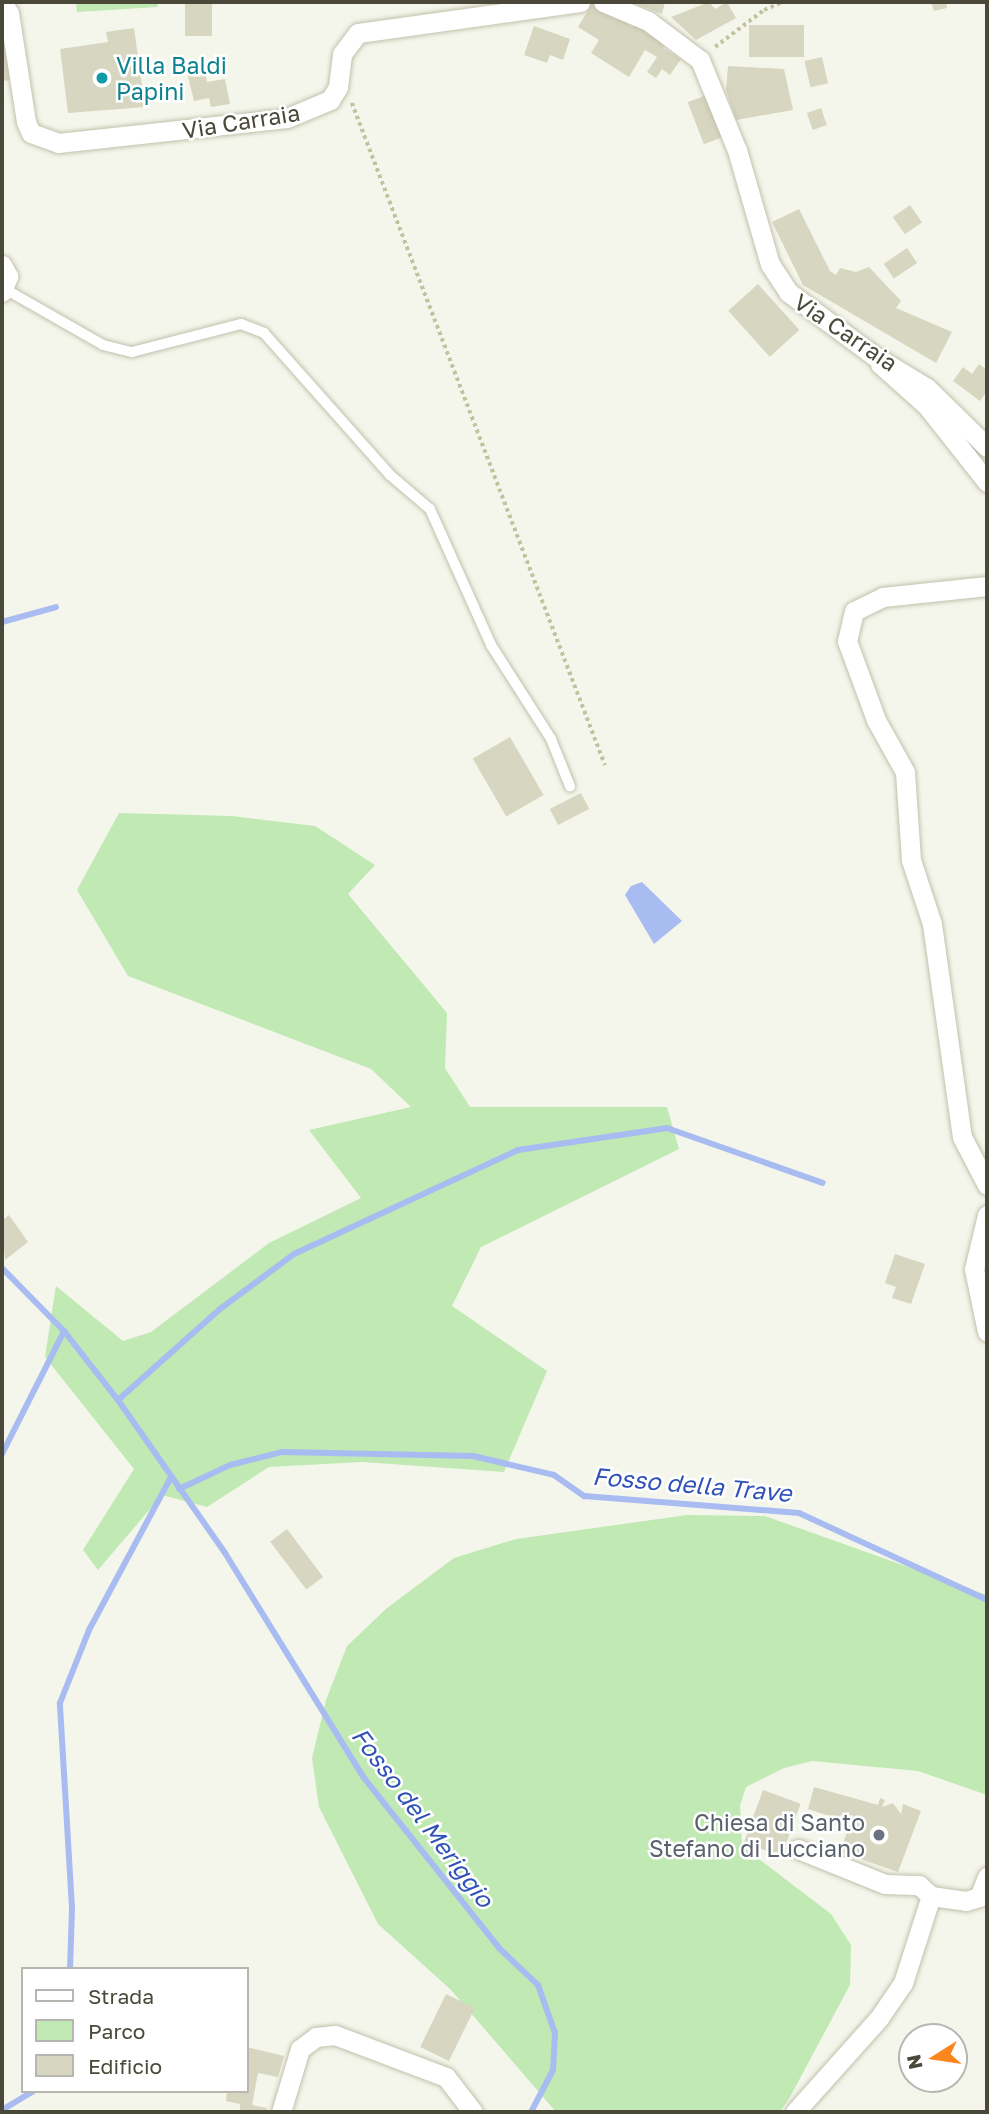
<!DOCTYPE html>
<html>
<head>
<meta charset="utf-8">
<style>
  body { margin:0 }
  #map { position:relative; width:989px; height:2114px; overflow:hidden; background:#f5f6eb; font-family:"Golos Text",sans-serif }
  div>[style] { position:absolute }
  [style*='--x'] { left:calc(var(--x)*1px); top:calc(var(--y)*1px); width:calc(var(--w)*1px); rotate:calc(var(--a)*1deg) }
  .green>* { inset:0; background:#c0e9b4 }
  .water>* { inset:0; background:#a8bcf1 }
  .stream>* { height:6px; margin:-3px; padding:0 3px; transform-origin:3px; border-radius:3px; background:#a8bcf1 }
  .building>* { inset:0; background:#d7d6c0; transform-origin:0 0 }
  .path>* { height:3.5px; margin-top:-1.75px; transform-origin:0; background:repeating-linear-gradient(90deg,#c3c29e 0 3.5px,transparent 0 7px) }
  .roads { filter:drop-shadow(0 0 2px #c1c1ad) drop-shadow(0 0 2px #c1c1ad) }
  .lane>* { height:10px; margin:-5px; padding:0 5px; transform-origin:5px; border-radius:5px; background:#fff }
  .street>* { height:19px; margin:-9.5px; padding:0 9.5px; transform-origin:9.5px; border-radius:9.5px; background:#fff }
  .dots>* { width:19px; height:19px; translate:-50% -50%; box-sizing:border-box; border:4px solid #fff; border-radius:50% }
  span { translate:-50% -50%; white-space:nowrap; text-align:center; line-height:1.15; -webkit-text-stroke:5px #fff; paint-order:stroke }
  .culture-label { font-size:23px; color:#0d838f }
  .left { translate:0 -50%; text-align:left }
  .street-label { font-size:23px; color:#4a4939 }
  .worship-label { font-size:23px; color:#5b616d }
  .right { translate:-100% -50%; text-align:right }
  .water-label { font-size:24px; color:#3052b8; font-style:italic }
  .frame { position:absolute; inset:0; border:4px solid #4a4939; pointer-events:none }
  .legend { position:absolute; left:21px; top:1967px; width:228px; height:126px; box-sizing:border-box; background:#fff; border:2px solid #b7b6b0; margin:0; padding:9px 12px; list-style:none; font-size:21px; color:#4a4939 }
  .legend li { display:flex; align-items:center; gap:14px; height:35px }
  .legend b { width:35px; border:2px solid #b7b6b0 }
  .north { position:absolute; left:898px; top:2023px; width:70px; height:70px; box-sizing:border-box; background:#fff; border:2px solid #b7b6b0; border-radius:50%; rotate:258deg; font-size:19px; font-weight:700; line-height:28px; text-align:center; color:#4a4939 }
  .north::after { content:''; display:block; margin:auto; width:24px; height:32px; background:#fb861d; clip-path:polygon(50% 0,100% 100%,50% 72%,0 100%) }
</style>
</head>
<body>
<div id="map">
  <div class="green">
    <i style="clip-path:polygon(76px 2px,157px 2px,158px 7px,77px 12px)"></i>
    <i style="clip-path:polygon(119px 813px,232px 816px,315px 826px,375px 865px,348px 894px,447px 1013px,445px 1068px,470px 1107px,667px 1107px,679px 1149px,481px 1247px,452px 1306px,547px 1371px,504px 1472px,362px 1462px,269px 1467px,207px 1507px,162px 1495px,98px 1570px,83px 1550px,134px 1469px,45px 1357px,56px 1286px,123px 1341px,151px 1332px,269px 1243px,361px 1198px,309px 1130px,411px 1107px,371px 1069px,128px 976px,77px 890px)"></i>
    <i style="clip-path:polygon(687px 1515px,765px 1516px,987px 1595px,987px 1795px,918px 1771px,812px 1761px,784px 1768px,746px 1787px,740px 1805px,742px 1846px,831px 1914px,851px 1945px,850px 1985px,790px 2097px,780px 2112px,556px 2112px,451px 1990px,378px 1924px,319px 1807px,312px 1758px,326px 1700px,347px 1646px,387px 1608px,454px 1558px,516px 1539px)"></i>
  </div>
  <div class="water">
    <i style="clip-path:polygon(642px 882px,682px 921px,654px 944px,625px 895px,631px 886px)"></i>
  </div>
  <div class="stream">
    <i style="--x:2;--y:622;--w:56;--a:-15.5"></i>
    <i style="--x:2;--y:1268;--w:88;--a:45.5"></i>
    <i style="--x:64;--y:1331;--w:88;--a:52"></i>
    <i style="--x:118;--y:1400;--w:187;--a:55"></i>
    <i style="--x:225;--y:1553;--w:264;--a:58.3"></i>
    <i style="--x:364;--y:1778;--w:217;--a:51.5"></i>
    <i style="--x:499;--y:1948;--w:54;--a:43.5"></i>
    <i style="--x:538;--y:1985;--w:51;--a:70.5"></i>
    <i style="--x:555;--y:2033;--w:37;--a:93"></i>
    <i style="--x:553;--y:2070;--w:47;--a:117.6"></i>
    <i style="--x:118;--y:1400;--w:137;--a:-41.7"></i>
    <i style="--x:220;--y:1309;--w:92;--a:-36.6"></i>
    <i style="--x:294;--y:1254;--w:247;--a:-24.9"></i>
    <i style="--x:518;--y:1150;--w:151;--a:-8.4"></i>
    <i style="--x:667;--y:1128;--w:165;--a:19.4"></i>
    <i style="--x:2;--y:1454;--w:138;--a:-63.2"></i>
    <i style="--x:179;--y:1489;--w:56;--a:-25.2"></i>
    <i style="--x:230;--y:1465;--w:54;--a:-14"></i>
    <i style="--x:282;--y:1452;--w:191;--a:1.2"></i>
    <i style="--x:473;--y:1456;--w:83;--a:13.2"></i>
    <i style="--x:554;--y:1475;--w:37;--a:35"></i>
    <i style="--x:584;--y:1496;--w:216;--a:4.5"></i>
    <i style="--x:799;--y:1513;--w:207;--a:24.8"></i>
    <i style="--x:70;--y:1969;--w:61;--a:-88.1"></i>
    <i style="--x:72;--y:1908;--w:205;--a:-93.4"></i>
    <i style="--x:60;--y:1703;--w:79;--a:-68.3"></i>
    <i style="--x:89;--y:1630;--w:174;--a:-61.8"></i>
    <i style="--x:2;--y:2110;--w:37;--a:-31"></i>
  </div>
  <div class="building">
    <i style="left:185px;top:2px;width:27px;height:34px"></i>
    <i style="clip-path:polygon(593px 2px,633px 27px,638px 19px,669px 39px,663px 48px,681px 59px,670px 75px,662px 69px,656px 78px,647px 72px,657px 57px,645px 50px,629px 77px,591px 53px,599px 40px,578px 27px)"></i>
    <i style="clip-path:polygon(632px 2px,665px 2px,662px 14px)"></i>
    <i style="clip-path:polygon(709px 2px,715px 9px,727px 2px,736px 18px,696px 40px,671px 17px)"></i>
    <i style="clip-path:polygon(931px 2px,946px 2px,947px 8px,934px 11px)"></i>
    <i style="clip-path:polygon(2px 20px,11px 80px,2px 81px)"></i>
    <i style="left:749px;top:25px;width:55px;height:32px"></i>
    <i style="clip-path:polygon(534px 26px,570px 39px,563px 60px,550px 55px,547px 63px,524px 55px)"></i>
    <i style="clip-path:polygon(134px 28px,145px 107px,68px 113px,60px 49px,108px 42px,106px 32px)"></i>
    <i style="left:822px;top:57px;width:27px;height:18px;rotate:77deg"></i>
    <i style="clip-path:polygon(204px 65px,207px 82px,225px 79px,230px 104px,211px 107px,209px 98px,194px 101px,186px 68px)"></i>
    <i style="clip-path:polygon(728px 66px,784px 69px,793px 110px,736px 120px,726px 90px)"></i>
    <i style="left:712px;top:93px;width:45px;height:26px;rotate:69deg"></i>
    <i style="left:821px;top:108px;width:18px;height:15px;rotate:71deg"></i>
    <i style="left:910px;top:205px;width:21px;height:21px;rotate:55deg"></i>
    <i style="clip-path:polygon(799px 209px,830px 271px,836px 275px,840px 268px,856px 272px,869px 267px,901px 301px,896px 308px,952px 332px,936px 363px,803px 285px,772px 222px)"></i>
    <i style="left:907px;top:248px;width:18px;height:28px;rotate:56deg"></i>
    <i style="left:758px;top:284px;width:62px;height:40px;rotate:48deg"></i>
    <i style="clip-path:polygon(979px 364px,987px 370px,987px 391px,980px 401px,953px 381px,963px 367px,972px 374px)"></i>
    <i style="left:510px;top:737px;width:67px;height:43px;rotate:60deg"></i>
    <i style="left:581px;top:793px;width:18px;height:35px;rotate:63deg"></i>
    <i style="clip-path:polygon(9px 1215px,28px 1242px,5px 1260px,2px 1221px)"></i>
    <i style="clip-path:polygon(895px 1254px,925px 1264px,911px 1304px,892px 1298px,896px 1287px,885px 1283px)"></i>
    <i style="left:287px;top:1529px;width:60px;height:21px;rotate:53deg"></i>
    <i style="clip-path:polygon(814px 1787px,878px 1805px,880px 1798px,885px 1800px,882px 1807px,893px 1803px,901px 1814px,903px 1804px,921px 1811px,898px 1872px,840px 1852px,850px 1823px,808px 1809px)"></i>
    <i style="left:763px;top:1790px;width:40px;height:56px;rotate:20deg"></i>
    <i style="left:446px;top:1994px;width:32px;height:59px;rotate:26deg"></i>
    <i style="clip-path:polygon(247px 2047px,284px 2056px,278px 2077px,258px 2073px,252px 2105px,267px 2108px,266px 2112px,240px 2112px,240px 2104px,226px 2101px,227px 2091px,247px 2091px)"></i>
  </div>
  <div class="path">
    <i style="--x:715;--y:47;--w:61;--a:-37.1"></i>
    <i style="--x:764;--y:10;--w:21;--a:-23"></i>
    <i style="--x:352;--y:103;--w:709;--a:69.08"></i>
  </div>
  <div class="roads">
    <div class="lane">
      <i style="--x:5;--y:289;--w:113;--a:29.7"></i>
      <i style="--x:103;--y:345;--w:30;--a:14"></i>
      <i style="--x:132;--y:352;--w:113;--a:-14.4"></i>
      <i style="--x:241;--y:324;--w:25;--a:21"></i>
      <i style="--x:264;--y:333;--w:190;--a:48.4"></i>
      <i style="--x:390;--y:475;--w:52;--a:40.4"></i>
      <i style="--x:430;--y:509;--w:149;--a:65.8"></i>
      <i style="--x:491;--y:645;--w:112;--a:57.4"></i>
      <i style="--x:551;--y:739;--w:51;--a:68"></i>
    </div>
    <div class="street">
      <i style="--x:2;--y:2;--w:13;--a:58"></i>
      <i style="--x:9;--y:13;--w:110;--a:81.1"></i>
      <i style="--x:26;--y:122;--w:12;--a:66"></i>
      <i style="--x:31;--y:133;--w:29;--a:20"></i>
      <i style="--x:58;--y:143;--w:230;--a:-6.2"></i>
      <i style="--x:287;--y:118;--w:47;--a:-22.7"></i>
      <i style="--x:330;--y:100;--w:15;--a:-58"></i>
      <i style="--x:338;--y:87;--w:33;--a:-83"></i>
      <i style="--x:342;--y:54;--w:26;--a:-53"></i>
      <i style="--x:358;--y:33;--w:224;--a:-7.9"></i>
      <i style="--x:603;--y:2;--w:49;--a:22.9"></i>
      <i style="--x:648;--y:21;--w:65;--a:36.9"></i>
      <i style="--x:700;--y:60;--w:97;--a:67.7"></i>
      <i style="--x:737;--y:150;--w:119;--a:73.9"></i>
      <i style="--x:770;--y:264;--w:33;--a:57"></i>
      <i style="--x:788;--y:292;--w:106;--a:36.5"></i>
      <i style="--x:873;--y:355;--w:63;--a:31.4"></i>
      <i style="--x:927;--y:388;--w:84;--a:44.5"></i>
      <i style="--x:2;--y:265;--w:13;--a:61"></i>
      <i style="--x:8;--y:276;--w:17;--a:111"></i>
      <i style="--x:880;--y:364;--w:63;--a:41.8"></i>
      <i style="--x:927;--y:406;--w:97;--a:51.7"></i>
      <i style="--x:987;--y:586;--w:105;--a:174"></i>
      <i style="--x:883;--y:597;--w:32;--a:154"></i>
      <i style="--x:854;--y:611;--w:31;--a:103"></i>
      <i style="--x:847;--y:641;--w:84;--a:69.8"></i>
      <i style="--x:876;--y:720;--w:60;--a:60.9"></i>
      <i style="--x:905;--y:772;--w:88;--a:86.1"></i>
      <i style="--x:911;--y:860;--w:67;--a:71.8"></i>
      <i style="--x:932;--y:924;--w:215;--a:82"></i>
      <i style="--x:962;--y:1137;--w:54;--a:62.5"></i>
      <i style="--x:987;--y:1215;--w:56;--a:103.5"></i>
      <i style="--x:974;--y:1269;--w:64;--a:78.3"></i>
      <i style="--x:798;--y:1849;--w:94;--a:21.9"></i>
      <i style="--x:885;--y:1884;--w:34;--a:2"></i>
      <i style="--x:919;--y:1885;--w:16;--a:43"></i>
      <i style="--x:281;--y:2112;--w:66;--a:-73.2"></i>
      <i style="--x:300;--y:2049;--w:20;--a:-37"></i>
      <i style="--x:316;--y:2037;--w:19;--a:-6"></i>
      <i style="--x:335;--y:2035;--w:119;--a:20.7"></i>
      <i style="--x:446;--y:2077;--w:44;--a:52.4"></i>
      <i style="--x:795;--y:2112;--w:126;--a:-48.2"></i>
      <i style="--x:879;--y:2018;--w:42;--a:-55.6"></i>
      <i style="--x:903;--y:1983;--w:91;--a:-72.2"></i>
      <i style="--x:931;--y:1896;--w:35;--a:8"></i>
      <i style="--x:966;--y:1901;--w:14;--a:-17"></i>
      <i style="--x:979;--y:1897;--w:22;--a:-68"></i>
    </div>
  </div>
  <div class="dots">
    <i style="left:102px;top:78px;background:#0f9aa8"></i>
    <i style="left:879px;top:1835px;background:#6b7280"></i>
  </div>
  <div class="culture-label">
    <span class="left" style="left:116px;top:78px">Villa Baldi<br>Papini</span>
  </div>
  <div class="street-label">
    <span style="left:241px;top:121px;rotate:-9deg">Via Carraia</span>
    <span style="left:846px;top:332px;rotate:34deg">Via Carraia</span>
  </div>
  <div class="worship-label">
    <span class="right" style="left:865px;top:1835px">Chiesa di Santo<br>Stefano di Lucciano</span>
  </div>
  <div class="water-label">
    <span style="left:692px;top:1484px;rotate:5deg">Fosso della Trave</span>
    <span style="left:423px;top:1817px;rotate:53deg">Fosso del Meriggio</span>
  </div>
  <div class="frame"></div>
  <ul class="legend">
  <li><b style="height:9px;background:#fff"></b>Strada</li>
  <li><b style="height:19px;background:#c0e9b4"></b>Parco</li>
  <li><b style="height:19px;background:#d7d6c0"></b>Edificio</li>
  </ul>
  <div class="north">N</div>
</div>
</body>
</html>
